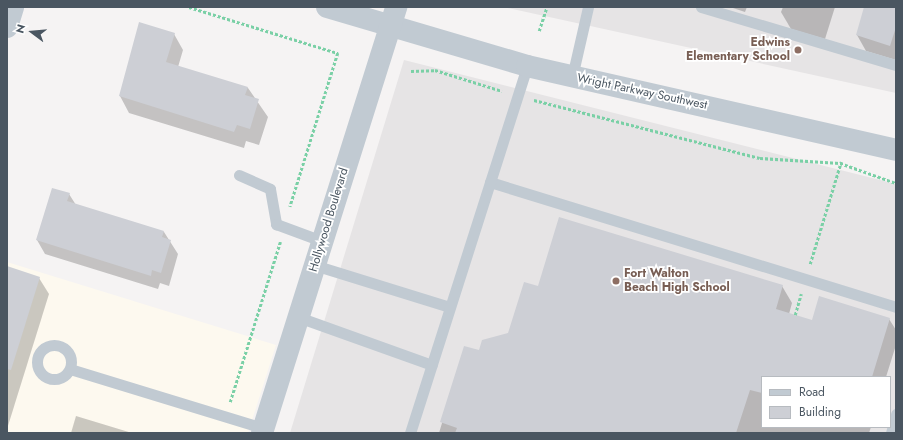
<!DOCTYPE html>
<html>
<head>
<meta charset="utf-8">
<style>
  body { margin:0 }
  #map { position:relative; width:903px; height:440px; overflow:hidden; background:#f5f3f3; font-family:Jost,sans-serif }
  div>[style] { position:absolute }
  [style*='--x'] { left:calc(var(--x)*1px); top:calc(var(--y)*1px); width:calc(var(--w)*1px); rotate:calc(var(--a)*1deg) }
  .commercial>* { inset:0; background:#fdf9ef }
  .education>* { inset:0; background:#e6e4e5 }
  .shadow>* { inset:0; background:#0003 }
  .building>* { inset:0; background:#cdcfd5 }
  .path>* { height:2.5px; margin-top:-1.25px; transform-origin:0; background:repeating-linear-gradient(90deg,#7ad0a6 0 3px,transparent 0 5px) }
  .service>* { height:11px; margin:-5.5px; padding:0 5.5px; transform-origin:5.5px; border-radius:5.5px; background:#c1cad2 }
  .service>.ring { margin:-5.5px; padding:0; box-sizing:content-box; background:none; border:11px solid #c1cad2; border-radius:50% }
  .minor>* { height:22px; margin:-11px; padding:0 11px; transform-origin:11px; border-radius:11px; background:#c1cad2 }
  .tertiary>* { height:22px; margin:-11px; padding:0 11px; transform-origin:11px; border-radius:11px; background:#c1cad2 }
  .dots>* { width:11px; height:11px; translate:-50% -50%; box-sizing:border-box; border:2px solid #fff; border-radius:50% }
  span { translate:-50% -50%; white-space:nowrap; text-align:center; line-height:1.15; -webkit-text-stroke:3.5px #fff; paint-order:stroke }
  .education-label { font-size:12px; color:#785e54; font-weight:700 }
  .right { translate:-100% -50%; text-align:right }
  .left { translate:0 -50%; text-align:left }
  .street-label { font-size:12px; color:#4a5661 }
  .frame { position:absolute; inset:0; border:8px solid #4a5661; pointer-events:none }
  .legend { position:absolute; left:761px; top:376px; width:130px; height:52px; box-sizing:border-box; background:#fff; border:1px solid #b7bbc0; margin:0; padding:5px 7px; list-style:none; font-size:12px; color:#4a5661 }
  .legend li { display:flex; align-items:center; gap:8px; height:20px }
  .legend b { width:20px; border:1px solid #b7bbc0 }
  .north { position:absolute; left:12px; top:12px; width:40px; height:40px; -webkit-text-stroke:3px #fff; paint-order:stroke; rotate:286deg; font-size:11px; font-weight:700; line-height:16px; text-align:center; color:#4a5661 }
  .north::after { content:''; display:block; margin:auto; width:14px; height:18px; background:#4a5661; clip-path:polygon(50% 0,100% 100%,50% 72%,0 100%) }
</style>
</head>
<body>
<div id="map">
  <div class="commercial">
    <i style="clip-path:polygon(7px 262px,276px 345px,248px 433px,7px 433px)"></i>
  </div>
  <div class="education">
    <i style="clip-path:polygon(503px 7px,896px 7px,896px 93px)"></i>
    <i style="clip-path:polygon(evenodd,404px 60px,896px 184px,896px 433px,290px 433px,404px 60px,762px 377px,890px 377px,890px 427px,762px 427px,762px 377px)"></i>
  </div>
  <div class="shadow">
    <i style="clip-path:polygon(730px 7px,747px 7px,745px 12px)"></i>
    <i style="clip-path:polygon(783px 7px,835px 7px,825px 39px,791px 29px,781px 12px)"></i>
    <i style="clip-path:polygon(865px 7px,896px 7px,896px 60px,866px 51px,857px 35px)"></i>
    <i style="clip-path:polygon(140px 23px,174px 34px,183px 50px,178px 67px,248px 88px,268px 117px,259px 145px,246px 141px,244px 148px,129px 113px,120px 96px)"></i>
    <i style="clip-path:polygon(69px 194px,76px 205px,164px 232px,178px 254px,169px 286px,160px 283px,158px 289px,45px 254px,37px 240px)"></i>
    <i style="clip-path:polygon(7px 267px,39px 278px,49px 294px,7px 429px)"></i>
    <i style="clip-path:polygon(782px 286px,792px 303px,789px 314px,812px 321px,889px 319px,896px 330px,896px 345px,886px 377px,762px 377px,762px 427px,871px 427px,869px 433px,439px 433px,465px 347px,480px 352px,509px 333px,539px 288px)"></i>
    <i style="clip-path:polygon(76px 416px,132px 433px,71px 433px)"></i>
  </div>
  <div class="building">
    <i style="clip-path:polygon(864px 7px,896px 7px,896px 27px,890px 46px,856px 35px)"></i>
    <i style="clip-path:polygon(139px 22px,175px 33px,166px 62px,248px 87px,245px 95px,259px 99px,250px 129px,237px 125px,234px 132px,119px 96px)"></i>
    <i style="clip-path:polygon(52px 188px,70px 193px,67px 201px,164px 231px,162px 237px,171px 240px,161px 273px,152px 270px,151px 276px,36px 240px)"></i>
    <i style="clip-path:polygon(559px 217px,783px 285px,776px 309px,812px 320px,819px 296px,890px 318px,872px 377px,762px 377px,762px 393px,750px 390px,736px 433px,455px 433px,457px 428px,440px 422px,464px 346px,479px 350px,482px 340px,508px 333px,524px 282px,538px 286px)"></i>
    <i style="clip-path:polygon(7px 266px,40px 277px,11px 370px,7px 369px)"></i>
  </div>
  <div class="path">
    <i style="--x:189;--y:7;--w:156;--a:17.2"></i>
    <i style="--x:338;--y:53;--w:161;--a:107.3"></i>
    <i style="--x:539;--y:31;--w:25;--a:-72"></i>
    <i style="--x:411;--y:71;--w:24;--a:-2"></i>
    <i style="--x:435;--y:70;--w:70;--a:17.4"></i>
    <i style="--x:534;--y:100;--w:233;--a:14.4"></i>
    <i style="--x:760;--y:158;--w:80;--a:3.6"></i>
    <i style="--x:840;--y:163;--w:59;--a:19.7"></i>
    <i style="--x:810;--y:264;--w:107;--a:-73.1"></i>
    <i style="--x:795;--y:315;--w:22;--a:-74"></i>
    <i style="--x:230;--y:402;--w:168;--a:-72.6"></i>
  </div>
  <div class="service">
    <i style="--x:701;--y:7;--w:203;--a:16.6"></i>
    <i style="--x:572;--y:77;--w:72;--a:-77.1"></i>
    <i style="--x:239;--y:175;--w:34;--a:24"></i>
    <i style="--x:270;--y:189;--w:36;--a:80"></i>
    <i style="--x:276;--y:224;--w:49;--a:20.3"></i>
    <i style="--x:490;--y:182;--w:425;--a:17.1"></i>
    <i style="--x:314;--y:265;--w:142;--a:17.2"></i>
    <i style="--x:298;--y:317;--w:142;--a:19.7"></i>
    <i class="ring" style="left:37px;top:345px;width:23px;height:23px"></i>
    <i style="--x:70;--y:369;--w:202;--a:17"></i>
    <i style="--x:410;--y:433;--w:385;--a:-72.3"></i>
    <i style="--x:891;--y:433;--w:20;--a:-75"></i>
  </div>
  <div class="minor">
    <i style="--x:7;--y:27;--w:21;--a:-73"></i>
  </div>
  <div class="tertiary">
    <i style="--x:327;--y:7;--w:209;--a:16.4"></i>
    <i style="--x:527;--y:66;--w:378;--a:12.8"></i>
    <i style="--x:262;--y:433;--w:447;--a:-72.5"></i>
  </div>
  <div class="dots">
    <i style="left:798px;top:50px;background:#8d6e63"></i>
    <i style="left:616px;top:281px;background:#8d6e63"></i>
  </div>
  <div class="education-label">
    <span class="right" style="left:790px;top:50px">Edwins<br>Elementary School</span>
    <span class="left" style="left:624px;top:281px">Fort Walton<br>Beach High School</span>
  </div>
  <div class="street-label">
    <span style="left:642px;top:92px;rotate:12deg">Wright Parkway Southwest</span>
    <span style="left:329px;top:220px;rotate:-73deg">Hollywood Boulevard</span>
  </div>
  <div class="frame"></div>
  <ul class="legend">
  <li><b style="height:5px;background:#c1cad2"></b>Road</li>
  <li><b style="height:11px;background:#cdcfd5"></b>Building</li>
  </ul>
  <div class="north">N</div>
</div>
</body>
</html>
